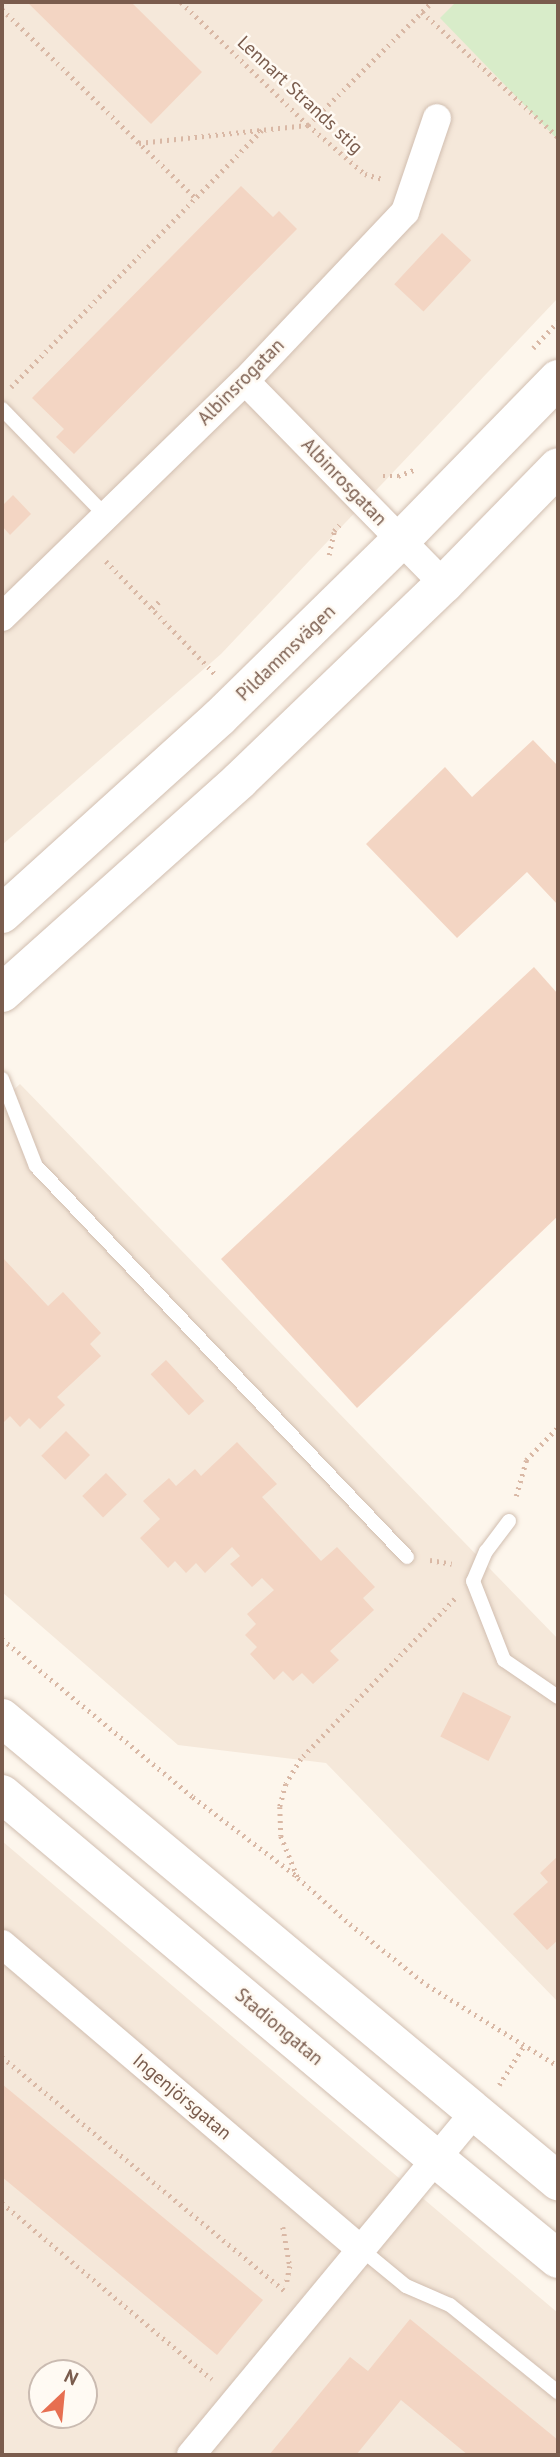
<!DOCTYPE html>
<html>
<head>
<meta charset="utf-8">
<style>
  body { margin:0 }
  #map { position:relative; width:560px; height:2457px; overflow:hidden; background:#fdf6ec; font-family:"PT Sans",sans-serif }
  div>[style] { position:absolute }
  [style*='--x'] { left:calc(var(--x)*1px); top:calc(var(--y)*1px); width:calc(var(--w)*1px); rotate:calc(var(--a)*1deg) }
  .residential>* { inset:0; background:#f5e8da }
  .green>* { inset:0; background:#d8ecc9 }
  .building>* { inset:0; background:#f3d5c3; transform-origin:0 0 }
  .path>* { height:4.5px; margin-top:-2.25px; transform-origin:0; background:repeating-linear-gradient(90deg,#d9b8a5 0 2px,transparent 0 7px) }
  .roads { filter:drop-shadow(0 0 2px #d1beb0) drop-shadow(0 0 2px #d1beb0) }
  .service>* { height:14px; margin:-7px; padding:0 7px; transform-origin:7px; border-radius:7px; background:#fff }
  .minor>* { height:28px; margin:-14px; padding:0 14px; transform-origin:14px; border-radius:14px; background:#fff }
  .secondary>* { height:38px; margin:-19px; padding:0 19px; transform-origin:19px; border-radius:19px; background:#fff }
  span { translate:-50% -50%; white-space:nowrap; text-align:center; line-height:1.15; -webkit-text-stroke:5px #fffaf3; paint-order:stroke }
  .street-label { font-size:19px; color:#7a5c4d }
  .frame { position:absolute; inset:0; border:4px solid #7a5c4d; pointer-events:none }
  .north { position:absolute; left:28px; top:2359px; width:70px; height:70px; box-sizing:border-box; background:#fffaf3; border:2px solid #cabbb1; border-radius:50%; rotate:26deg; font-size:19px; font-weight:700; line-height:28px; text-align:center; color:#7a5c4d }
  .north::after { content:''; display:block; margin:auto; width:24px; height:32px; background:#e76f51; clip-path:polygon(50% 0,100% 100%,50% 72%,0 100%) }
</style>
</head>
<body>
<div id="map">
  <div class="residential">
    <i style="clip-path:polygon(2px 2px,558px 2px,558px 298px,221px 654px,2px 845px)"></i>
    <i style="clip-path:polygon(20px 1084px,558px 1639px,558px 2002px,326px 1763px,178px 1745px,2px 1592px,2px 1100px)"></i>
    <i style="clip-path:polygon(evenodd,2px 1841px,558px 2313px,558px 2455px,2px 2455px,2px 1841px,42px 2373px,84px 2373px,84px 2415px,42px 2415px,42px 2373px)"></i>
  </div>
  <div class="green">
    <i style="clip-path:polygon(456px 2px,558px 2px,558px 140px,440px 18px)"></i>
  </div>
  <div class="building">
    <i style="clip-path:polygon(27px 2px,131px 2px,202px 72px,151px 124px)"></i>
    <i style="clip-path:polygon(241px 186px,273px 217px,279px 211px,297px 229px,74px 454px,56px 437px,64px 429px,32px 398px)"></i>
    <i style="left:442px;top:233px;width:40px;height:70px;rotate:43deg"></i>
    <i style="clip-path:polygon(13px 495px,31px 514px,10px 535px,2px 526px,2px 506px)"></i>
    <i style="clip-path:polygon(533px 740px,558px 766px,558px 905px,527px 872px,457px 938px,366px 844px,445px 767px,472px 797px)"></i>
    <i style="clip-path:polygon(534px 967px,558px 994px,558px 1216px,357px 1408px,221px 1259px)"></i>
    <i style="clip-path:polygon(2px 1257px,48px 1306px,63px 1292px,101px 1333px,90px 1344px,101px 1356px,57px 1397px,65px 1405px,40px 1429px,29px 1418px,20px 1427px,10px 1416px,2px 1424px)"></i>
    <i style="left:166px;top:1360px;width:56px;height:21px;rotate:47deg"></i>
    <i style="left:66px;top:1431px;width:34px;height:35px;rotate:45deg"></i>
    <i style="clip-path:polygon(237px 1442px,277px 1484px,262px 1497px,321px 1561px,337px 1547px,375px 1587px,363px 1598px,374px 1610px,330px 1651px,339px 1660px,313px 1684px,302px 1673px,293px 1681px,283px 1671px,274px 1680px,250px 1654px,257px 1647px,245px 1635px,256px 1624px,247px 1614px,274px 1590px,262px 1578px,252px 1587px,230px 1564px,240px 1556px,232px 1547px,205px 1573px,196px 1563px,186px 1573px,175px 1561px,168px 1568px,140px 1538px,160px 1519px,143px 1501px,169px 1478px,176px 1486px,195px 1469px,201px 1476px)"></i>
    <i style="left:106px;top:1473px;width:30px;height:33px;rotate:46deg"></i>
    <i style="left:463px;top:1692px;width:54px;height:50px;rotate:27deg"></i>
    <i style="clip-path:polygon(558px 1856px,558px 1940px,547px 1950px,513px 1914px,548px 1882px,540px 1873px)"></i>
    <i style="clip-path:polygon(2px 2084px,263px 2300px,217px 2355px,2px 2177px)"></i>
    <i style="clip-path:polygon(410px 2319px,558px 2440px,558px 2455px,468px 2455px,401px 2400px,356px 2455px,269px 2455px,350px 2357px,368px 2371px)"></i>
  </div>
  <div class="path">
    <i style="--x:181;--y:2;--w:177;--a:44.1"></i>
    <i style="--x:308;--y:125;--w:75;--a:40.7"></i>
    <i style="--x:365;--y:174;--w:18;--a:16"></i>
    <i style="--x:2;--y:9;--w:271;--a:44.3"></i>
    <i style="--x:422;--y:12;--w:185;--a:42.6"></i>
    <i style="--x:308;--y:125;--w:175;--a:-44.8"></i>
    <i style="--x:139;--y:143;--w:169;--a:-6.1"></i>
    <i style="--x:533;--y:348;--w:37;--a:-47"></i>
    <i style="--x:11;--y:387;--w:359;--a:-45.7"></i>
    <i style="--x:383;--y:476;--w:15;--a:0"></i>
    <i style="--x:398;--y:476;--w:17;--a:-21"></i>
    <i style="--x:329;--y:555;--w:25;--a:-78"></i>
    <i style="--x:334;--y:531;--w:8;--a:-50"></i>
    <i style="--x:106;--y:561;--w:156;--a:46"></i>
    <i style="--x:152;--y:608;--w:12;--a:-42"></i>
    <i style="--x:516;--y:1496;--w:37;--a:-74"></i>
    <i style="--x:526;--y:1460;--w:46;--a:-45.9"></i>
    <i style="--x:430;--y:1560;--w:22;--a:10"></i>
    <i style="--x:455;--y:1599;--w:222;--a:133.9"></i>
    <i style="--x:301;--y:1759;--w:29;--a:121"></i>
    <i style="--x:286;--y:1784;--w:24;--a:105"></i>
    <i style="--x:280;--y:1807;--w:29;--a:88"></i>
    <i style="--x:281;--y:1836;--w:45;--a:68"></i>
    <i style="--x:298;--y:1878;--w:69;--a:41.5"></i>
    <i style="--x:350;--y:1924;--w:98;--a:38.4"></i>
    <i style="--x:427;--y:1985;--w:154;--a:31.7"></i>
    <i style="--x:2;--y:1639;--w:248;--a:39.6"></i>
    <i style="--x:193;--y:1797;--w:132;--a:37.3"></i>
    <i style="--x:2;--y:2057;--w:366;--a:39.6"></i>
    <i style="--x:499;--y:2085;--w:45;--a:-57.7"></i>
    <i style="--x:2;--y:2203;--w:274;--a:40"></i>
    <i style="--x:283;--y:2227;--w:40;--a:80"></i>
    <i style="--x:290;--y:2266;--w:21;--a:101"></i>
  </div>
  <div class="roads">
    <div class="service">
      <i style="--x:2;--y:409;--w:149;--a:45.8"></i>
      <i style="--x:2;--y:1079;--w:93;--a:68.7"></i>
      <i style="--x:36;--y:1166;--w:539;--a:46.5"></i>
      <i style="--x:509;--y:1521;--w:38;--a:127"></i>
      <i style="--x:486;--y:1551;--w:33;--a:113"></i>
      <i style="--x:473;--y:1581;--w:85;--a:68.6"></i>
      <i style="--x:504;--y:1660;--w:65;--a:34.4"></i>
      <i style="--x:361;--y:2249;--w:58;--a:39.4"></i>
      <i style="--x:406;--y:2286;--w:48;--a:23.4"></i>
      <i style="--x:450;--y:2305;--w:139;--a:38.9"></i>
    </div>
    <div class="minor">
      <i style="--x:245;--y:381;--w:284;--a:45.6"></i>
      <i style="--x:2;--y:617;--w:339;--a:-44.2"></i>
      <i style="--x:245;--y:381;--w:233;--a:-46.6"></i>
      <i style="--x:405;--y:212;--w:99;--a:-71.2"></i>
      <i style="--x:2;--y:1944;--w:471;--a:40.4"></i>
      <i style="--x:191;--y:2455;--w:444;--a:-50.4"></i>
    </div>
    <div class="secondary">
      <i style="--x:2;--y:914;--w:294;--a:-42.1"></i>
      <i style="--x:220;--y:717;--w:253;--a:-44.4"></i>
      <i style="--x:401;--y:540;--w:225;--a:-45.7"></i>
      <i style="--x:2;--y:993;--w:319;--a:-41.8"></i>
      <i style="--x:240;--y:780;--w:283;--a:-43.9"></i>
      <i style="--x:444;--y:584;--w:163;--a:-45.7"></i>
      <i style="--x:2;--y:1718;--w:724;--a:39.79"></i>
      <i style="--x:2;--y:1794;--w:566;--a:40.05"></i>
      <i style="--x:435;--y:2158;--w:159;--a:39.4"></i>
    </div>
  </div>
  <div class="street-label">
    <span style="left:300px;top:95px;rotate:43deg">Lennart Strands stig</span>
    <span style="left:241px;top:382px;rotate:-45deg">Albinsrogatan</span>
    <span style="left:344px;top:482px;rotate:46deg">Albinrosgatan</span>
    <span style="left:286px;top:653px;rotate:-44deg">Pildammsvägen</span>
    <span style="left:279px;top:2027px;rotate:40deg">Stadiongatan</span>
    <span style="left:182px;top:2097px;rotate:40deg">Ingenjörsgatan</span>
  </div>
  <div class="frame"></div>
  <div class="north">N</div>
</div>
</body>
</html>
